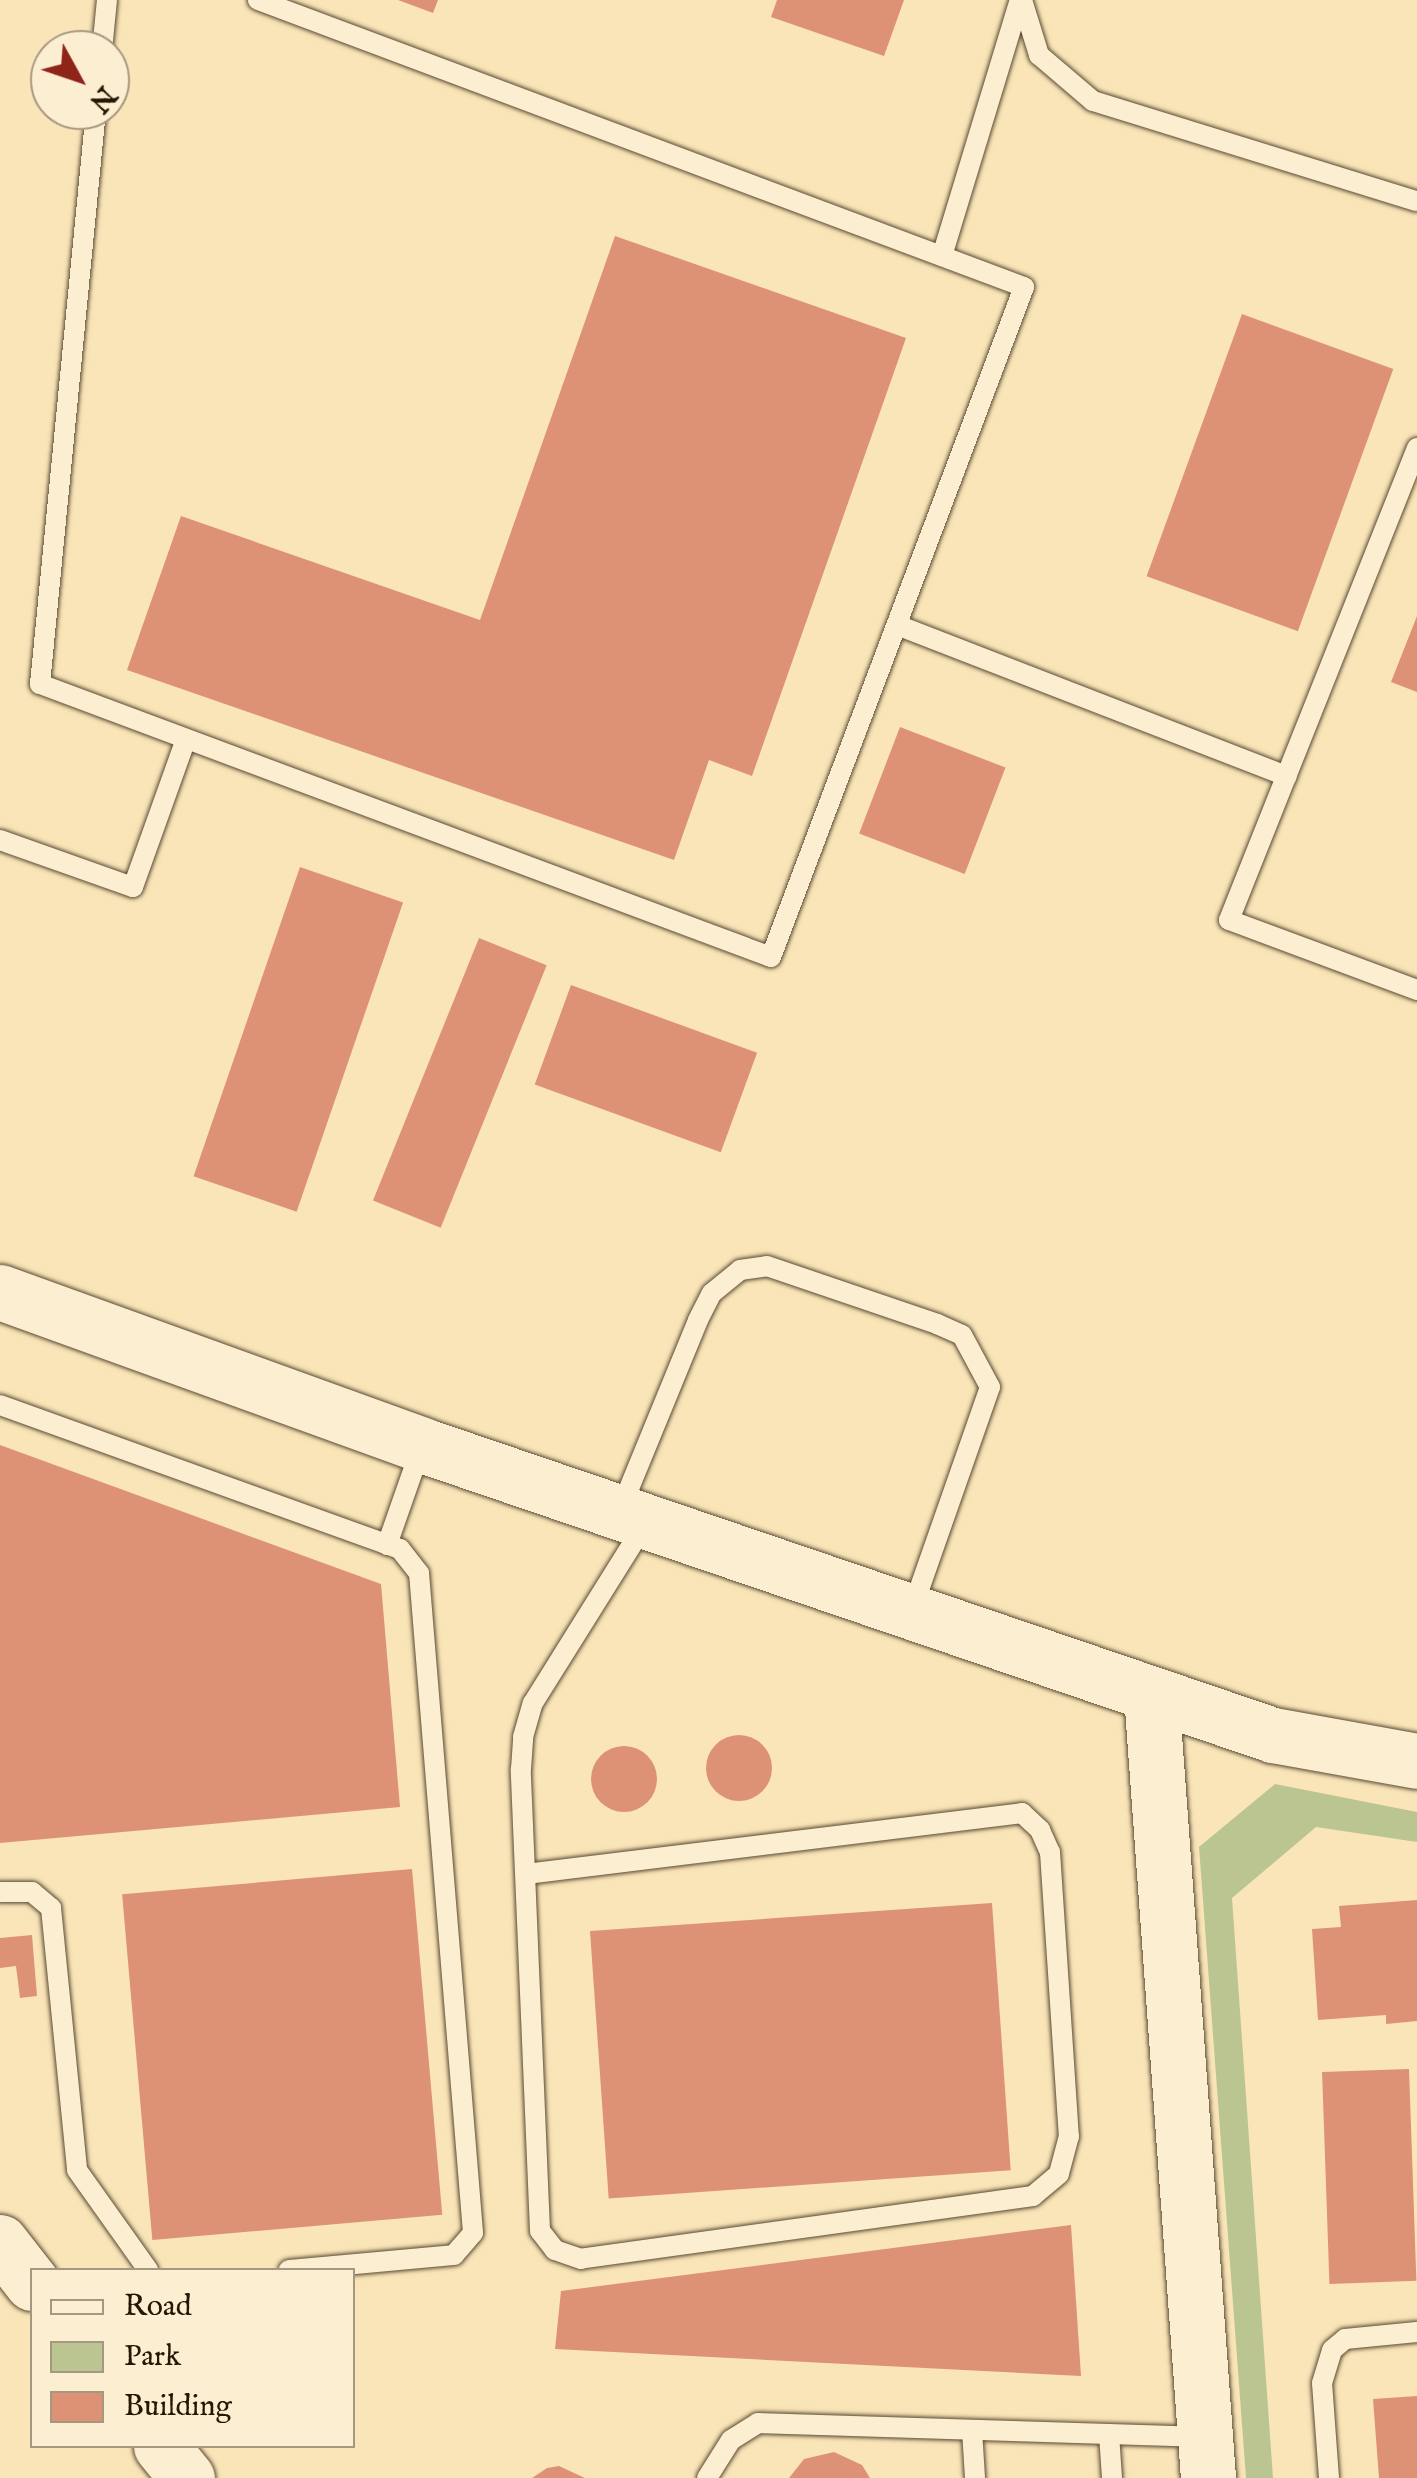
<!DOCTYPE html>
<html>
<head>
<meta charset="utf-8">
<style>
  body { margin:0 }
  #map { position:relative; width:1417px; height:2478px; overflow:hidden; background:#fae5b8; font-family:"IM FELL English",serif }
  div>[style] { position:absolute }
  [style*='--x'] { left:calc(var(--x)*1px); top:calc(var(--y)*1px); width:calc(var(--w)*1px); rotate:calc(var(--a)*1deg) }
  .green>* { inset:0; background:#bbc591 }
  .building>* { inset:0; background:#de9275; transform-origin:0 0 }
  .round { border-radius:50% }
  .roads { filter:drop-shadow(0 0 2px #594a32) drop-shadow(0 0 2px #594a32) }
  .service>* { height:20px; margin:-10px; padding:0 10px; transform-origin:10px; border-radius:10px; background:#fceed1 }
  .secondary>* { height:55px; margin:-27.5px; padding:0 27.5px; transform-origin:27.5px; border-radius:27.5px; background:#fceed1 }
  span { translate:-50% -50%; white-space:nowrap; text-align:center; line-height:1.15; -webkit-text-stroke:8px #fceed1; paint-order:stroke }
  .legend { position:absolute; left:30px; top:2268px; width:325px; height:180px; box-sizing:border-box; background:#fceed1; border:2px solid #a59880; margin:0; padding:12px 18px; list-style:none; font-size:30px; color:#231706 }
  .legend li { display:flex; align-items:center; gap:20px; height:50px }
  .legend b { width:50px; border:2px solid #a59880 }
  .north { position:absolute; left:30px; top:30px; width:100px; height:100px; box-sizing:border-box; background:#fceed1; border:2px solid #a59880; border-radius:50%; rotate:130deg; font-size:28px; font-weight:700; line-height:40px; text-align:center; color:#231706 }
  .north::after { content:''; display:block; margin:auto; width:35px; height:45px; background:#8f2418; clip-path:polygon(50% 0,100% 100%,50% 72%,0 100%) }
</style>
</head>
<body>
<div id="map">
  <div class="green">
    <i style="clip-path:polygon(1275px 1784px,1417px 1812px,1417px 1842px,1316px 1827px,1232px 1898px,1273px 2478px,1246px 2478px,1199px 1847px)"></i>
  </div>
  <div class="building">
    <i style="clip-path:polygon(398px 0,438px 0,433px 13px)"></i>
    <i style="clip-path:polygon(777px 0,904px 0,884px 56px,771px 17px)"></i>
    <i style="clip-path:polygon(615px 236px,906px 338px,752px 776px,709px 760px,674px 860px,127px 670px,181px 516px,480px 620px)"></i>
    <i style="left:1242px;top:314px;width:161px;height:279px;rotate:20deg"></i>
    <i style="clip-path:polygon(1417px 616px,1417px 692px,1391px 682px)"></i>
    <i style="left:900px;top:727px;width:113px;height:114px;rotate:21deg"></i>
    <i style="left:300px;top:867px;width:109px;height:327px;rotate:19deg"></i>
    <i style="left:479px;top:938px;width:73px;height:283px;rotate:22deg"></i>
    <i style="left:571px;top:985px;width:198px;height:106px;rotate:20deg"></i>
    <i style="clip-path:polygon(0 1445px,381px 1584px,400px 1807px,0 1843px)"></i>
    <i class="round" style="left:706px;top:1735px;width:66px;height:66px"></i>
    <i class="round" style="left:591px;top:1746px;width:66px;height:66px"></i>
    <i style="left:412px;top:1869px;width:347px;height:291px;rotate:85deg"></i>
    <i style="clip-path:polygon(1417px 1900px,1417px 2021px,1386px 2024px,1386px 2015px,1318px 2020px,1312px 1929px,1341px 1927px,1339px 1906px)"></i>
    <i style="left:992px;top:1903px;width:268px;height:403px;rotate:86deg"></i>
    <i style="clip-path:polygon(32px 1935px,37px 1996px,20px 1998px,16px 1966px,0 1968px,0 1938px)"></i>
    <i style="left:1409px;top:2069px;width:212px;height:87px;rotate:88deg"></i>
    <i style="clip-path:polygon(1071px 2225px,1081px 2376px,555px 2349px,561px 2291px)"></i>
    <i style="clip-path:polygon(1417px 2396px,1417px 2478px,1379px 2478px,1373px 2399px)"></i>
    <i style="clip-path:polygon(834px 2452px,862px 2465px,870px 2478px,789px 2478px,804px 2459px)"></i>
    <i style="clip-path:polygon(559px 2466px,585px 2478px,532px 2478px,547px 2468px)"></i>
  </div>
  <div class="roads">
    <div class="service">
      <i style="--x:1022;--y:0;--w:58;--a:72.8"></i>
      <i style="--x:1039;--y:55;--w:71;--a:40.4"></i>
      <i style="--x:1093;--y:101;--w:339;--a:17.2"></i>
      <i style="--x:102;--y:50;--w:50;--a:-84.3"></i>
      <i style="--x:96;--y:110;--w:577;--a:95.57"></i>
      <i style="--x:40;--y:684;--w:780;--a:20.48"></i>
      <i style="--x:771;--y:957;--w:716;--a:-69.31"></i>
      <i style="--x:1024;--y:287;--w:818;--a:-159.46"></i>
      <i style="--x:942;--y:256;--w:268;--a:-73.1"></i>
      <i style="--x:1417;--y:448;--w:508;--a:111.72"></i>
      <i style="--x:1229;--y:920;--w:201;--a:20.4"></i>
      <i style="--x:897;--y:625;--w:418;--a:21.2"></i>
      <i style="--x:0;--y:840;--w:141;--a:19.5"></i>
      <i style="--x:133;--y:887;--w:157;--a:-70.3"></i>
      <i style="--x:0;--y:1405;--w:425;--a:19.8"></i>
      <i style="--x:400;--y:1549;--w:31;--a:52"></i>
      <i style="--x:419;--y:1573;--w:662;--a:85.32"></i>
      <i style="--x:473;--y:2233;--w:29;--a:131"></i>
      <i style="--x:454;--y:2255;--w:166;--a:174.8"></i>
      <i style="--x:621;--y:1508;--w:203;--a:-67.7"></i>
      <i style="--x:698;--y:1320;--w:30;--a:-63"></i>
      <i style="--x:712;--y:1293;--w:36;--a:-39"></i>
      <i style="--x:740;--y:1270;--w:27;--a:-8"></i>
      <i style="--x:767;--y:1266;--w:180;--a:18.8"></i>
      <i style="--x:937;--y:1324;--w:27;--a:24"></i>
      <i style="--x:962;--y:1335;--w:59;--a:61.7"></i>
      <i style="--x:990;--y:1387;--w:236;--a:109.3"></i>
      <i style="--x:387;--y:1545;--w:103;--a:-70.7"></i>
      <i style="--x:526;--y:1874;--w:500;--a:-7"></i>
      <i style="--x:1022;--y:1813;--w:25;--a:43"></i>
      <i style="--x:1040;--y:1830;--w:24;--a:66"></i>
      <i style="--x:1050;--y:1852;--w:285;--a:86.2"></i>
      <i style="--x:1069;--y:2136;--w:39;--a:105"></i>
      <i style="--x:1059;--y:2174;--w:34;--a:140"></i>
      <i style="--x:1033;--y:2196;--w:456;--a:172.1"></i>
      <i style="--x:581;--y:2259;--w:28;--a:-161"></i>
      <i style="--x:555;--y:2250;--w:24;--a:-128"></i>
      <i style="--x:540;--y:2231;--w:462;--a:-92.4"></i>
      <i style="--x:521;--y:1769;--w:32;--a:-86"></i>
      <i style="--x:523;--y:1737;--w:35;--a:-74"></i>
      <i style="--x:533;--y:1703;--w:211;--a:-58"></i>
      <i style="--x:0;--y:1892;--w:32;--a:0"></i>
      <i style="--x:32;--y:1892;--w:25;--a:40"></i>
      <i style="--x:51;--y:1908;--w:263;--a:84.3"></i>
      <i style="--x:77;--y:2170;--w:123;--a:54.6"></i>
      <i style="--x:972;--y:2430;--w:48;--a:86.4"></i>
      <i style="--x:1109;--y:2434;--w:44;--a:86.1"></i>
      <i style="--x:707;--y:2478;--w:45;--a:-57.7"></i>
      <i style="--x:731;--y:2440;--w:32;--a:-32"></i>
      <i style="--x:758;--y:2423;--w:445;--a:1.8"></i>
      <i style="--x:1329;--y:2478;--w:95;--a:-94.2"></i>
      <i style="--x:1322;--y:2383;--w:34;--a:-73"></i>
      <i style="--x:1332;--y:2350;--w:17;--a:-40"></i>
      <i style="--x:1345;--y:2339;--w:72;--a:-5.6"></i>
    </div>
    <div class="secondary">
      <i style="--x:0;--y:1292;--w:449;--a:19.9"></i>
      <i style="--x:422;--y:1445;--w:899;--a:18.82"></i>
      <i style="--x:1273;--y:1735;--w:146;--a:10.2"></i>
      <i style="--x:1151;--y:1694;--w:786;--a:85.84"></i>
      <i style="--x:0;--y:2242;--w:52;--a:52"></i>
      <i style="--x:161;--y:2446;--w:41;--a:50.9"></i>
    </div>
  </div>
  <ul class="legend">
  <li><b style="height:12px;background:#fceed1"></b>Road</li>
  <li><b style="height:28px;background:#bbc591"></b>Park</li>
  <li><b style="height:28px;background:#de9275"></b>Building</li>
  </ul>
  <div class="north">N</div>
</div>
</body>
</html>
